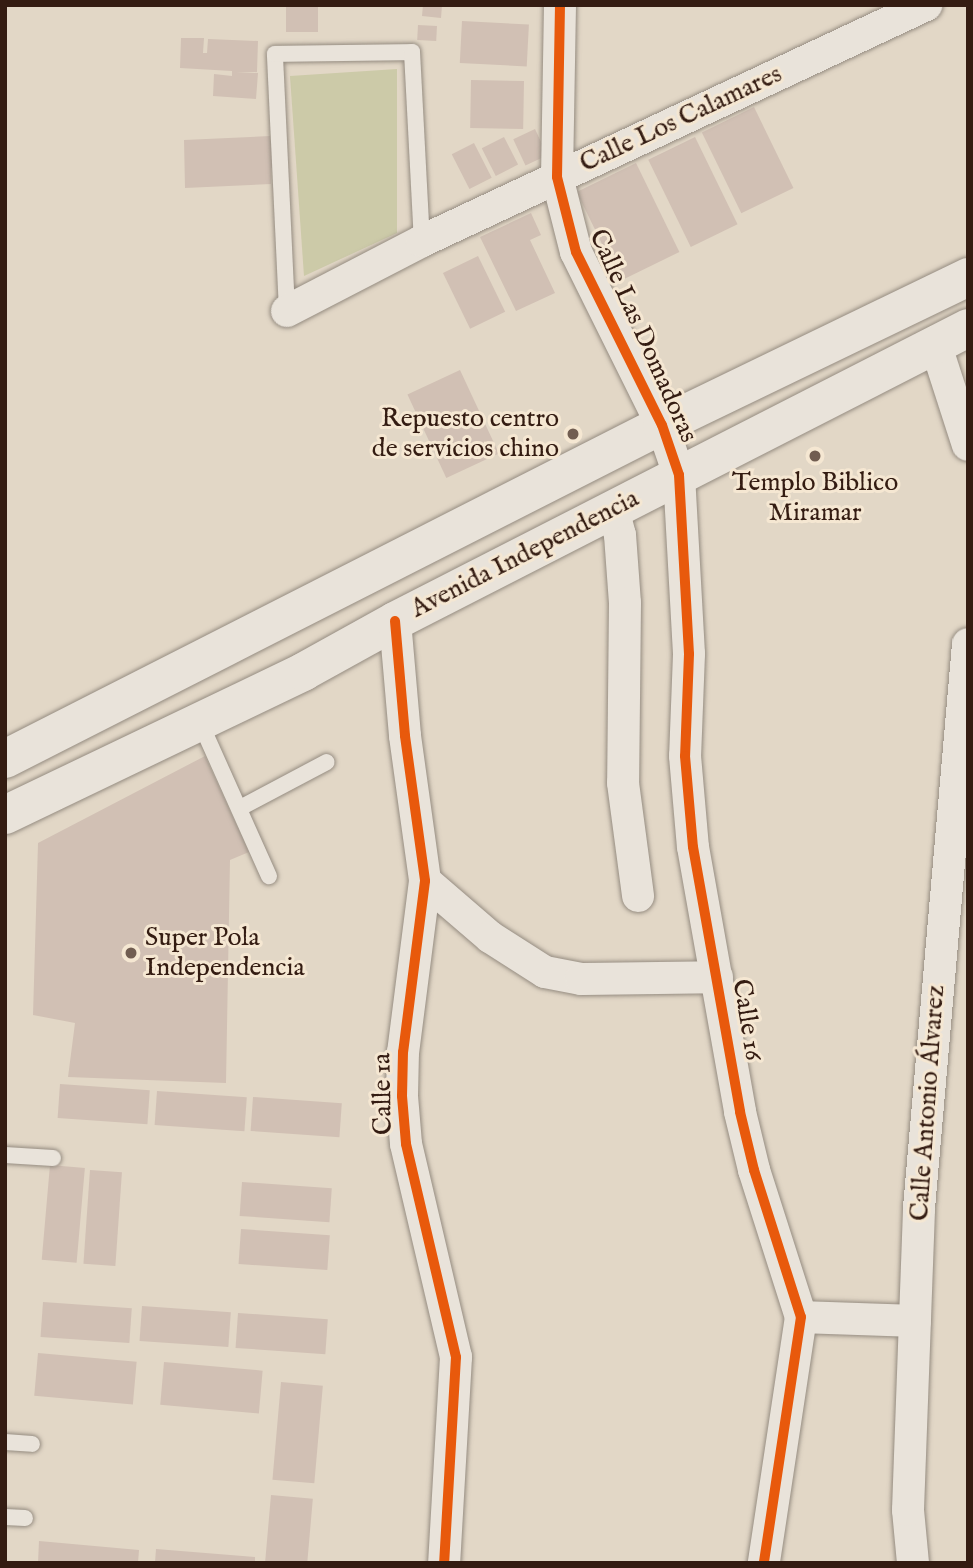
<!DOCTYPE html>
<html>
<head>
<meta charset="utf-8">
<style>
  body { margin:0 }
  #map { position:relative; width:973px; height:1568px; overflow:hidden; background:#e2d7c6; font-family:"IM FELL English",serif }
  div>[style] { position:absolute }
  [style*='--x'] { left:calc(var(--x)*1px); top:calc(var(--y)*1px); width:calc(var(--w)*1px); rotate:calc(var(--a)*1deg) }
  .green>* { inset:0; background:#cccaa8 }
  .building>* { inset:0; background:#d1c0b4; transform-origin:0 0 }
  .roads { filter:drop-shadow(0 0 2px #958c81) drop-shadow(0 0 2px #958c81) }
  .service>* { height:16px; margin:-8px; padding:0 8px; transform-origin:8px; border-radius:8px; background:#e9e3da }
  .minor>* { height:32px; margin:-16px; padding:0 16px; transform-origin:16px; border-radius:16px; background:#e9e3da }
  .secondary>* { height:38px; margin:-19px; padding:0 19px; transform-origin:19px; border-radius:19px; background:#e9e3da }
  .cycleway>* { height:10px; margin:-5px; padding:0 5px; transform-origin:5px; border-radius:5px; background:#e8590c }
  .dots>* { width:19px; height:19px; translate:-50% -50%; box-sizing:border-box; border:4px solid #f5e7d2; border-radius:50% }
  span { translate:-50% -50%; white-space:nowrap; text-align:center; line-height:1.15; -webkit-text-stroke:6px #f5e7d2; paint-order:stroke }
  .street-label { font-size:26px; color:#341c12 }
  .poi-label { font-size:26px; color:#341c12 }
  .right { translate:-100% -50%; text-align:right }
  .left { translate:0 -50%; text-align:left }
  .frame { position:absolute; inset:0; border:7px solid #341c12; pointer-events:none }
</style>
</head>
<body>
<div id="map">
  <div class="green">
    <i style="clip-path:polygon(397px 69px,397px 233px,304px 276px,290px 76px)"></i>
  </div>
  <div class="building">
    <i style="left:286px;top:5px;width:32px;height:27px"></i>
    <i style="clip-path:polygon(423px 5px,442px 5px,441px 18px,422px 16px)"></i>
    <i style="left:462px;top:21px;width:67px;height:42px;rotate:3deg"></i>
    <i style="left:418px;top:25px;width:19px;height:15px;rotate:3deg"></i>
    <i style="clip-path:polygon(181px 38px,204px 38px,203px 53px,207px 53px,208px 39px,258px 41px,257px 72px,236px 72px,258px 73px,256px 99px,213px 96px,214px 74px,232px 76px,232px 71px,180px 68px)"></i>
    <i style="left:471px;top:80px;width:53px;height:48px;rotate:1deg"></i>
    <i style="left:754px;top:107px;width:90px;height:58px;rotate:64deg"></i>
    <i style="left:535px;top:129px;width:29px;height:24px;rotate:65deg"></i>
    <i style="clip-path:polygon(270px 136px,275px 167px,271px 168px,271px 184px,185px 188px,184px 140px)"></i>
    <i style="left:504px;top:137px;width:31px;height:25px;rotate:63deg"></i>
    <i style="left:695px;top:137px;width:97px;height:52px;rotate:64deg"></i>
    <i style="left:474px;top:143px;width:39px;height:25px;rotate:63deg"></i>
    <i style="left:636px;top:163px;width:99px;height:66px;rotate:64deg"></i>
    <i style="clip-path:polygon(531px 213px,541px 235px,530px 240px,555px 293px,516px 311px,480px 237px)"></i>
    <i style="left:478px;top:256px;width:62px;height:39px;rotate:64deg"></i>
    <i style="left:460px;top:370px;width:92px;height:58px;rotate:65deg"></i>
    <i style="clip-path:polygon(205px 756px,249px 852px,230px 860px,226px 1083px,68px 1077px,75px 1023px,33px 1015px,38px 843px)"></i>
    <i style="left:60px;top:1084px;width:90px;height:34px;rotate:4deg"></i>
    <i style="left:157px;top:1091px;width:90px;height:34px;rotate:4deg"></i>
    <i style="left:253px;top:1097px;width:89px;height:34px;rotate:4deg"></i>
    <i style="left:50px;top:1165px;width:35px;height:95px;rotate:5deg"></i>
    <i style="left:90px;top:1170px;width:32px;height:94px;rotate:4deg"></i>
    <i style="left:242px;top:1182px;width:90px;height:34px;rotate:4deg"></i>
    <i style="left:241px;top:1229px;width:89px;height:35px;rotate:4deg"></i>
    <i style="left:43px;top:1302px;width:89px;height:35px;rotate:4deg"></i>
    <i style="left:142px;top:1306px;width:89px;height:35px;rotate:4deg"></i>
    <i style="left:238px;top:1313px;width:90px;height:35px;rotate:4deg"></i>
    <i style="left:38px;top:1353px;width:99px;height:43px;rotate:5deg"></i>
    <i style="left:164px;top:1362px;width:99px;height:43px;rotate:5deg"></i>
    <i style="left:281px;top:1382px;width:42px;height:98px;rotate:5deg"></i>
    <i style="left:271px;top:1495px;width:42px;height:68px;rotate:5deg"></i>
    <i style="clip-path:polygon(39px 1541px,139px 1550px,138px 1563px,38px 1563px)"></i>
    <i style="clip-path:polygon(156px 1549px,255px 1557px,255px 1563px,155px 1563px)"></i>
  </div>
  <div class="roads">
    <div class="service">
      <i style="--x:287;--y:311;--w:257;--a:-92.7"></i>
      <i style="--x:275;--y:54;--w:137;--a:-0.8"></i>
      <i style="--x:412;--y:52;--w:189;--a:87"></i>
      <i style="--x:200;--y:722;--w:169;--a:65.9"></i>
      <i style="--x:240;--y:808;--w:98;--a:-27.9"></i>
      <i style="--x:5;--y:1155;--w:48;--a:3.6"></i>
      <i style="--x:5;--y:1442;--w:27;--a:4"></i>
      <i style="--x:5;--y:1517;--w:20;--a:3"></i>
    </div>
    <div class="minor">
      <i style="--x:560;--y:5;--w:172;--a:91"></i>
      <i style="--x:557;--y:177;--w:77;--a:75.8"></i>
      <i style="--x:576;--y:252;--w:193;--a:63.6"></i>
      <i style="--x:662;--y:425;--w:53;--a:71.2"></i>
      <i style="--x:679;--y:475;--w:179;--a:86.8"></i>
      <i style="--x:689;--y:654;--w:102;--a:92.2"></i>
      <i style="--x:685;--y:756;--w:91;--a:85"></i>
      <i style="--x:693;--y:847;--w:269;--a:79.9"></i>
      <i style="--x:740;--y:1112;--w:60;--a:76.4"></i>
      <i style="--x:754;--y:1170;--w:154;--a:72.3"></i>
      <i style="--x:801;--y:1317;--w:249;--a:98.6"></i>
      <i style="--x:287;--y:311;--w:152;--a:-27.4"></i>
      <i style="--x:422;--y:241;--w:557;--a:-25.09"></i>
      <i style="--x:935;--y:343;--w:107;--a:72.1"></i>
      <i style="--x:613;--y:509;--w:27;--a:75"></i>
      <i style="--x:620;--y:535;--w:68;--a:85.8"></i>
      <i style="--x:625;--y:603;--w:180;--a:90.6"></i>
      <i style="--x:623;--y:783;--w:114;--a:82.4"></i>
      <i style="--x:395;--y:621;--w:115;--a:85"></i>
      <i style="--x:405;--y:736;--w:146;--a:82.1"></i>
      <i style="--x:425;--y:881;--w:172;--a:97.3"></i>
      <i style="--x:403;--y:1052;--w:44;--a:91.3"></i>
      <i style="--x:402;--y:1096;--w:48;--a:85.2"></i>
      <i style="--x:406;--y:1144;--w:219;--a:76.8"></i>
      <i style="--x:456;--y:1357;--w:206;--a:93.3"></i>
      <i style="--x:425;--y:881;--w:86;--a:40.7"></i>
      <i style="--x:490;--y:937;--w:65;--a:32.5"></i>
      <i style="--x:545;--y:972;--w:37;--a:11"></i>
      <i style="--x:581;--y:979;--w:136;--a:-0.8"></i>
      <i style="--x:801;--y:1317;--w:114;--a:2"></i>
      <i style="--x:913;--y:1563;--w:53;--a:-95.4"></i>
      <i style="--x:908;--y:1510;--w:302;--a:-87.9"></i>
      <i style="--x:919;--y:1208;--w:566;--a:-85.03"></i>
    </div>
    <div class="secondary">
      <i style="--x:5;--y:759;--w:737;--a:-26.95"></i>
      <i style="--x:662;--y:425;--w:340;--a:-25.8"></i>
      <i style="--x:5;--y:815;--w:331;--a:-25.6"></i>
      <i style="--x:303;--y:672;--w:105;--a:-29"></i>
      <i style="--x:395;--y:621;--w:644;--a:-27.08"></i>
    </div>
  </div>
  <div class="cycleway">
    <i style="--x:560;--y:5;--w:172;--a:91"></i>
    <i style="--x:557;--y:177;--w:77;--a:75.8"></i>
    <i style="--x:576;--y:252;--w:193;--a:63.6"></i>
    <i style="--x:662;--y:425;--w:53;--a:71.2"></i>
    <i style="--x:679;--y:475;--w:179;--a:86.8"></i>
    <i style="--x:689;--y:654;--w:102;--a:92.2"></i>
    <i style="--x:685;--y:756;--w:91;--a:85"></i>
    <i style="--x:693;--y:847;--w:269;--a:79.9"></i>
    <i style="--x:740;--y:1112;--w:60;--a:76.4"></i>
    <i style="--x:754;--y:1170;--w:154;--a:72.3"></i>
    <i style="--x:801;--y:1317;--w:249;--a:98.6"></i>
    <i style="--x:395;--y:621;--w:115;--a:85"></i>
    <i style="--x:405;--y:736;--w:146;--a:82.1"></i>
    <i style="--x:425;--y:881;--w:172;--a:97.3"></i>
    <i style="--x:403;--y:1052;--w:44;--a:91.3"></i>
    <i style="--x:402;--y:1096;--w:48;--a:85.2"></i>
    <i style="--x:406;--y:1144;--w:219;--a:76.8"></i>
    <i style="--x:456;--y:1357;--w:206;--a:93.3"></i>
  </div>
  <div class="dots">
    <i style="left:573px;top:434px;background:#715d51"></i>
    <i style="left:815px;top:456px;background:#715d51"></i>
    <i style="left:131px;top:953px;background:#715d51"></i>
  </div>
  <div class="street-label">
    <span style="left:681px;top:119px;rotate:-25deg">Calle Los Calamares</span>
    <span style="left:643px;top:336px;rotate:66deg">Calle Las Domadoras</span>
    <span style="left:525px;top:554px;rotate:-27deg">Avenida Independencia</span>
    <span style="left:747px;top:1020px;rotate:81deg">Calle 16</span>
    <span style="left:383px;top:1094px;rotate:-91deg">Calle 1a</span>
    <span style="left:928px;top:1103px;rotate:-86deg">Calle Antonio Álvarez</span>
  </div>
  <div class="poi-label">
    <span class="right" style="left:559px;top:434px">Repuesto centro<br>de servicios chino</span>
    <span style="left:815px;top:498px">Templo Biblico<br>Miramar</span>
    <span class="left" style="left:145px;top:953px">Super Pola<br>Independencia</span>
  </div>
  <div class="frame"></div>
</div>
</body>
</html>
